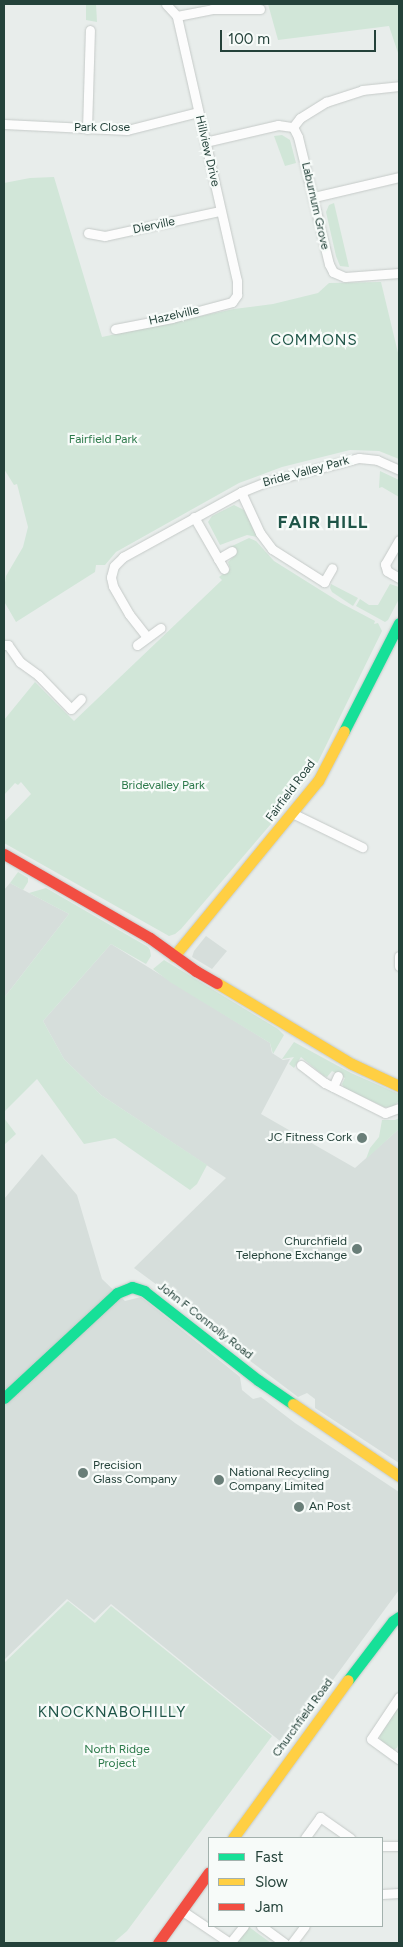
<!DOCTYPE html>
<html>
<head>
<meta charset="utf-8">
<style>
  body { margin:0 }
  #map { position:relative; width:403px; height:1947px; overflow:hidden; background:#e8edeb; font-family:Figtree,sans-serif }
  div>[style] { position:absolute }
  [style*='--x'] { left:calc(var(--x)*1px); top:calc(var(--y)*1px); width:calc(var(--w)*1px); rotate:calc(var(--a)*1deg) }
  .built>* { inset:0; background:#d6dedb }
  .green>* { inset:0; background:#d1e6d8 }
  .roads { filter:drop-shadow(0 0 1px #c5cac8) drop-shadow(0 0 1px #c5cac8) }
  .street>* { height:9px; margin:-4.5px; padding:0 4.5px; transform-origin:4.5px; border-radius:4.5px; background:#fcfcfc }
  .fast>* { height:11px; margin:-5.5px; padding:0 5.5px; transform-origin:5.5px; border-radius:5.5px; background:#16e098 }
  .slow>* { height:11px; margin:-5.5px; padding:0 5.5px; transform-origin:5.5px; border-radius:5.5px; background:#ffcf43 }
  .jam>* { height:11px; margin:-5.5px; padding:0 5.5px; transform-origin:5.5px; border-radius:5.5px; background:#f24e42 }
  .dots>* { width:14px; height:14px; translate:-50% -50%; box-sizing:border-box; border:2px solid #f7fbf9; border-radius:50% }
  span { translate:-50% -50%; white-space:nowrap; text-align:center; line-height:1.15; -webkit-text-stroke:4.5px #f7fbf9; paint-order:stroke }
  .street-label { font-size:12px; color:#24423a }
  .park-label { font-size:12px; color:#2d7a4b }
  .poi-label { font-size:12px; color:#24423a }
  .right { translate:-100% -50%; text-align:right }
  .left { translate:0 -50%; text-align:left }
  .quarter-label { font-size:15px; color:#1f5548; letter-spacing:1px }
  .district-label { font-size:18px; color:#1f5548; font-weight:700; letter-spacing:1px }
  .frame { position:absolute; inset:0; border:5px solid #24423a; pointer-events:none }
  .legend { position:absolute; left:208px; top:1837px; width:175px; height:90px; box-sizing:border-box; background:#f7fbf9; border:1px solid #a3b1ad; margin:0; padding:6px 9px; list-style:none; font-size:15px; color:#24423a }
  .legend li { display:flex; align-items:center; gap:10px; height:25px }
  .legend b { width:25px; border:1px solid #a3b1ad }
  .scale { position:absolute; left:220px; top:30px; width:156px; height:22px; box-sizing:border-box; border:2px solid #24423a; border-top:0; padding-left:6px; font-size:15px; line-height:18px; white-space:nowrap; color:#24423a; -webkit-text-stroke:4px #f7fbf9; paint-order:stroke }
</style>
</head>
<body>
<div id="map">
  <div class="built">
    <i style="clip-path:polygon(10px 883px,69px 914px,4px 998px,4px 890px)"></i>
    <i style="clip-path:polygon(206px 936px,227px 951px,212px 969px,192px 957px,194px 951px)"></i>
    <i style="clip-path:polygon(111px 944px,270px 1043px,272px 1053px,283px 1060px,290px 1059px,261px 1114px,355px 1168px,399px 1129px,399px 1463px,315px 1408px,315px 1399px,307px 1393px,298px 1397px,217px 1336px,219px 1326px,212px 1319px,200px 1323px,194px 1318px,196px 1315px,191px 1310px,134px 1268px,226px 1178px,101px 1095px,64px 1059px,43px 1021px)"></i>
    <i style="clip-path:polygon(42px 1154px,77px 1195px,102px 1279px,125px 1301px,141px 1297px,240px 1377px,242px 1390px,253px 1399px,261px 1397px,295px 1423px,399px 1492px,399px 1590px,285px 1745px,111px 1604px,94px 1620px,67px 1599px,4px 1660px,4px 1199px)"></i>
  </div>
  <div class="green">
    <i style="clip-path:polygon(86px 4px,96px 4px,97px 22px,86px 20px)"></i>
    <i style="clip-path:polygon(268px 4px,399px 4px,399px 56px,389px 26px,278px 40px)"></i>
    <i style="clip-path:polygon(282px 135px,290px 140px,296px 163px,285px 166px,274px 136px)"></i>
    <i style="clip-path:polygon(54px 177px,102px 337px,234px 309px,273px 304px,318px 293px,329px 283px,381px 282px,399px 357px,399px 459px,379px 451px,350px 450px,282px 467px,239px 483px,116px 552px,105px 565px,96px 565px,95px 572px,16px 622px,5px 603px,4px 589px,6px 576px,23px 547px,28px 527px,17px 484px,14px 485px,4px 469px,4px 183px,30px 178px)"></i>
    <i style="clip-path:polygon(334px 203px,349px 267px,340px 266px,336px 256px,326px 212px,329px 205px)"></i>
    <i style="clip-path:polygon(380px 471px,399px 480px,399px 497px,382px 487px,379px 488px)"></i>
    <i style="clip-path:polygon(234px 505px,244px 510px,258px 537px,247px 535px,220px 545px,208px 522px,212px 516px)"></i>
    <i style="clip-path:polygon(249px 538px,256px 541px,274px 561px,341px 603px,375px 621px,374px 624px,378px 623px,382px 631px,315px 768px,289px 803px,181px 929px,175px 934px,169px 936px,4px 843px,4px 822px,31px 794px,21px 782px,18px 785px,15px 783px,4px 795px,4px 720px,35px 682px,74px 721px,222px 580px,219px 577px,230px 569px,228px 562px,235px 555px,230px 547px)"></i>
    <i style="clip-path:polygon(331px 584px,358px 598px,353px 606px,332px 592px,330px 588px)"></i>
    <i style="clip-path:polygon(390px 584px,399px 587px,399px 599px,388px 620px,385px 622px,356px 606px,360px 599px,369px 605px,378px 605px)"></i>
    <i style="clip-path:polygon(18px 872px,28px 878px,28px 882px,23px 890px,10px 883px)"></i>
    <i style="clip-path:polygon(46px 888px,148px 947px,150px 950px,151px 956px,146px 964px,111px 944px,43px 1021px,64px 1059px,101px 1095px,207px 1165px,197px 1184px,190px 1190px,115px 1138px,84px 1144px,37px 1079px,4px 1112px,4px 998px,69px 914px,29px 893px)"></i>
    <i style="clip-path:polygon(164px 960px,278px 1029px,284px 1035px,273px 1054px,270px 1043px,170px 982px,153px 969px)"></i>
    <i style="clip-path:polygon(294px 1042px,351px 1073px,399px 1094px,398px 1102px,393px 1107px,384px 1107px,344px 1088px,342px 1084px,345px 1078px,332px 1071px,327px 1077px,324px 1076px,301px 1057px,294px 1068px,289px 1064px,294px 1057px,282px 1059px)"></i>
    <i style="clip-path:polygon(4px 1118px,16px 1134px,4px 1145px)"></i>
    <i style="clip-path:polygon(399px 1118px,399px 1129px,366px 1159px,370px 1148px,379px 1137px,382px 1120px,395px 1120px)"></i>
    <i style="clip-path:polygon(68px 1601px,95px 1623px,111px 1606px,272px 1736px,127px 1931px,113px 1943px,4px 1943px,4px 1663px)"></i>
    <i style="clip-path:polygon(399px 1705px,399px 1742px,397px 1748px,393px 1750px,381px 1742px,379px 1734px)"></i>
    <i style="clip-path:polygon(249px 1927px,271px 1943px,238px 1943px,238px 1937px)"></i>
  </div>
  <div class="roads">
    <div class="street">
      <i style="--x:177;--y:16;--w:36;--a:-11"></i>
      <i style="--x:212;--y:9;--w:48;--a:0"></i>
      <i style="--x:4;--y:124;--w:123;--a:2.8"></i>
      <i style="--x:127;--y:130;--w:73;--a:-14.2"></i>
      <i style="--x:293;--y:127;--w:11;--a:63"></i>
      <i style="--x:298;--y:137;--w:131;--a:76.3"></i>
      <i style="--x:329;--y:264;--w:9;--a:63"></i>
      <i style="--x:333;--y:272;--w:13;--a:23"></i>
      <i style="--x:345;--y:277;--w:54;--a:-4.2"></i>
      <i style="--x:293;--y:127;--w:11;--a:-52"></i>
      <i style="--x:300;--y:118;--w:31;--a:-32"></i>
      <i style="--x:326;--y:102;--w:38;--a:-18"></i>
      <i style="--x:362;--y:90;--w:37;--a:-6"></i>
      <i style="--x:87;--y:129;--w:99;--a:-88.3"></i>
      <i style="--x:205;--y:142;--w:75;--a:-13.1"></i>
      <i style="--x:278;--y:125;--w:15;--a:8"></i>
      <i style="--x:314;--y:197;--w:87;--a:-13.2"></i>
      <i style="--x:88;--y:233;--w:17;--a:10"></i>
      <i style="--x:105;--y:236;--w:118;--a:-12.3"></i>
      <i style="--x:115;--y:329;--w:58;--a:-10.9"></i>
      <i style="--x:172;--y:318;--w:62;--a:-14.9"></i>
      <i style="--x:232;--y:302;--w:9;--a:-54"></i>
      <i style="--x:237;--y:295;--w:14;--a:-90"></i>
      <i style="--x:237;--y:281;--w:272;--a:-102.8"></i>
      <i style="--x:177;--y:16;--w:16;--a:-133"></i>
      <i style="--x:241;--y:492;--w:45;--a:65.1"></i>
      <i style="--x:260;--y:533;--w:20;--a:53"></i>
      <i style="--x:272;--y:549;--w:62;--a:32.4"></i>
      <i style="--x:324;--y:582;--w:16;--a:-60"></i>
      <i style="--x:194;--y:517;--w:60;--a:60"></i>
      <i style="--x:399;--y:540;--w:28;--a:120"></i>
      <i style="--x:385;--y:564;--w:7;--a:74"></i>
      <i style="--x:387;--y:571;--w:14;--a:30"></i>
      <i style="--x:218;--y:559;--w:16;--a:-30"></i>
      <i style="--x:147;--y:637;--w:29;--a:-128"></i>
      <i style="--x:129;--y:614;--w:32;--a:-120"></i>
      <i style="--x:113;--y:586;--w:9;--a:-103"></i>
      <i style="--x:111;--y:577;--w:11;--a:-75"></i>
      <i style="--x:114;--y:566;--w:13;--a:-45"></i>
      <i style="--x:123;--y:557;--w:135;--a:-28.8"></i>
      <i style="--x:241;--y:492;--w:27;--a:-22"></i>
      <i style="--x:266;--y:482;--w:96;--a:-14.5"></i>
      <i style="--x:359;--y:458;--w:18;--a:6"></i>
      <i style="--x:377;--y:460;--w:24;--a:24"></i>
      <i style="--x:4;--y:645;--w:4;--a:0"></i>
      <i style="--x:8;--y:645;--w:21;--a:55"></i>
      <i style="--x:20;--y:662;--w:22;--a:36"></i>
      <i style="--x:38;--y:675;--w:47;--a:45.9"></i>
      <i style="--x:71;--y:709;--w:14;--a:-45"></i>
      <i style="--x:137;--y:645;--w:29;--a:-36"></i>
      <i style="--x:294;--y:814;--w:76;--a:25.9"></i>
      <i style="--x:399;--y:956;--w:10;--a:90"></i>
      <i style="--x:301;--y:1065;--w:30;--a:37"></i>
      <i style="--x:325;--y:1083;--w:67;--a:26.6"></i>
      <i style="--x:385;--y:1113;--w:15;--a:-20"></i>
      <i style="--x:333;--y:1087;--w:12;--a:-66"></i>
      <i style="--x:399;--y:1697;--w:50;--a:123.7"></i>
      <i style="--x:371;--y:1739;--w:34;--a:36"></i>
      <i style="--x:305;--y:1838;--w:26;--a:-54"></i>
      <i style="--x:320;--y:1817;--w:37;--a:35"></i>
      <i style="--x:382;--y:1846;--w:17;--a:0"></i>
      <i style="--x:382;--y:1894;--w:17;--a:-3"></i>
      <i style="--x:181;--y:1910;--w:59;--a:34"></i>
      <i style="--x:261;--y:1926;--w:29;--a:36"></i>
      <i style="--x:230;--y:1943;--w:22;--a:-51"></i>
      <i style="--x:292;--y:1943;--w:21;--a:-53"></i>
    </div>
    <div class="fast">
      <i style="--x:344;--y:731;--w:121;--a:-63"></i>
      <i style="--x:4;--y:1398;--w:154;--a:-42.9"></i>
      <i style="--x:117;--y:1293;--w:16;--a:-22"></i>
      <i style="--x:132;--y:1287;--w:13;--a:18"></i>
      <i style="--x:144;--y:1291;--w:145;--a:38"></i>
      <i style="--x:258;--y:1380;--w:42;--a:34.4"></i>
      <i style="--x:348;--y:1680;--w:74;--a:-52.7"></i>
      <i style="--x:393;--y:1621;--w:7;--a:-34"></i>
    </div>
    <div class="slow">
      <i style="--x:174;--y:956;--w:227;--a:-50.6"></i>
      <i style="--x:318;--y:781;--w:56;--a:-62.5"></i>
      <i style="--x:217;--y:983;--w:157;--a:31"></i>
      <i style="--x:352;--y:1064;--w:52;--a:25.1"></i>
      <i style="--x:293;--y:1404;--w:128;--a:34.2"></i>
      <i style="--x:233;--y:1838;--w:195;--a:-54"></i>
    </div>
    <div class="jam">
      <i style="--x:4;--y:854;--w:168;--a:29.9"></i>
      <i style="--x:150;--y:938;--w:57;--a:35.7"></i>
      <i style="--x:196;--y:971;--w:24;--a:30"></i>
      <i style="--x:158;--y:1943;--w:87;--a:-54.3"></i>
    </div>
  </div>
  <div class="dots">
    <i style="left:362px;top:1138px;background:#697e78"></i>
    <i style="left:357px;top:1249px;background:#697e78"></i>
    <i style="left:83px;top:1473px;background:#697e78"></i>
    <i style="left:219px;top:1480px;background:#697e78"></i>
    <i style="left:299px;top:1507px;background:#697e78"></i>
  </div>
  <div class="street-label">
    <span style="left:102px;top:128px">Park Close</span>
    <span style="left:207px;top:151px;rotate:77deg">Hillview Drive</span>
    <span style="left:315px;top:206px;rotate:77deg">Laburnum Grove</span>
    <span style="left:154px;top:226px;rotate:-12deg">Dierville</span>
    <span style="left:174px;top:316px;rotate:-13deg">Hazelville</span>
    <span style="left:306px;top:472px;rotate:-15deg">Bride Valley Park</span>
    <span style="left:291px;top:791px;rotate:-53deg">Fairfield Road</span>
    <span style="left:205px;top:1321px;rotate:38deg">John F Connolly Road</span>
    <span style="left:303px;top:1718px;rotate:-54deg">Churchfield Road</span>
  </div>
  <div class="park-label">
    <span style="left:103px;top:440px">Fairfield Park</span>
    <span style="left:163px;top:786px">Bridevalley Park</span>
    <span style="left:117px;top:1757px">North Ridge<br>Project</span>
  </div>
  <div class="poi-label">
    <span class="right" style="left:352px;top:1138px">JC Fitness Cork</span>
    <span class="right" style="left:347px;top:1249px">Churchfield<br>Telephone Exchange</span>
    <span class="left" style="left:93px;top:1473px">Precision<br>Glass Company</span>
    <span class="left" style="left:229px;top:1480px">National Recycling<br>Company Limited</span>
    <span class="left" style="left:309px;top:1507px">An Post</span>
  </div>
  <div class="quarter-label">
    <span style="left:314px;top:341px">COMMONS</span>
    <span style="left:112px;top:1713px">KNOCKNABOHILLY</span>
  </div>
  <div class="district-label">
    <span style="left:323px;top:522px">FAIR HILL</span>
  </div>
  <div class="frame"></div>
  <ul class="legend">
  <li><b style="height:6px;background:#16e098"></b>Fast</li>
  <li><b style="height:6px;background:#ffcf43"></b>Slow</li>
  <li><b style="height:6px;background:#f24e42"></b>Jam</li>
  </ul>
  <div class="scale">100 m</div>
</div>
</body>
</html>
